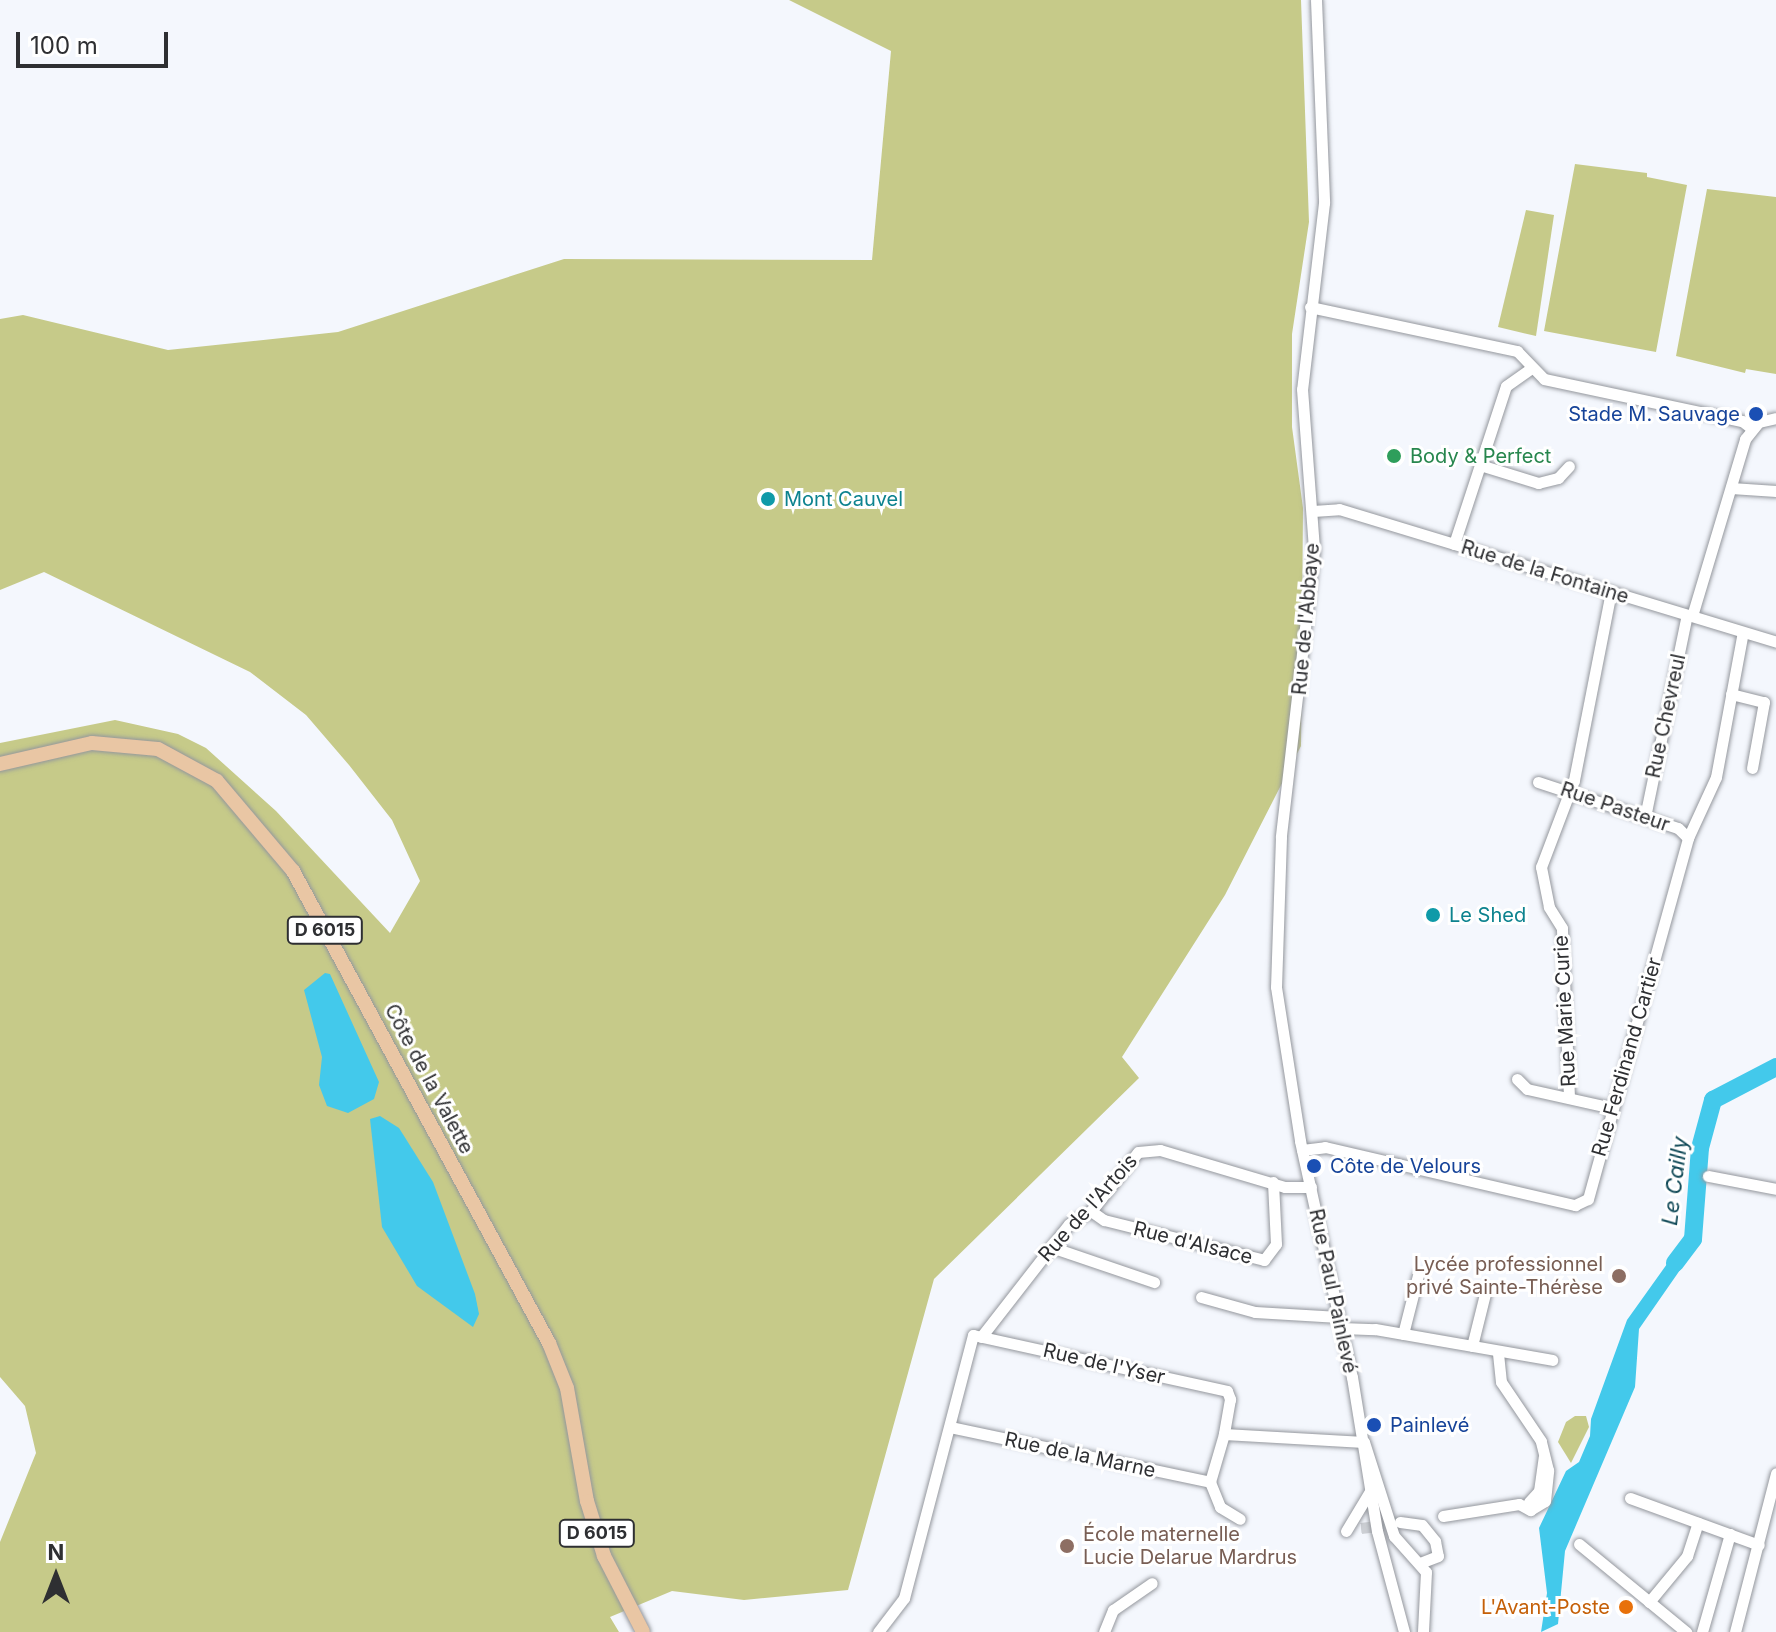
<!DOCTYPE html>
<html>
<head>
<meta charset="utf-8">
<style>
  body { margin:0 }
  #map { position:relative; width:1776px; height:1632px; overflow:hidden; background:#f4f7fd; font-family:Inter,sans-serif }
  div>[style] { position:absolute }
  [style*='--x'] { left:calc(var(--x)*1px); top:calc(var(--y)*1px); width:calc(var(--w)*1px); rotate:calc(var(--a)*1deg) }
  .green>* { inset:0; background:#c6ca89 }
  .water>* { inset:0; background:#43c9eb }
  .river>* { height:18px; margin:-9px; padding:0 9px; transform-origin:9px; border-radius:9px; background:#43c9eb }
  .minor-tunnel>* { height:11px; margin-top:-5.5px; transform-origin:0; background:repeating-linear-gradient(90deg,#cccfd4 0 11px,transparent 0 16.5px) }
  .roads { filter:drop-shadow(0 0 2px #94979d) drop-shadow(0 0 2px #94979d) }
  .minor>* { height:11px; margin:-5.5px; padding:0 5.5px; transform-origin:5.5px; border-radius:5.5px; background:#fff }
  .major>* { height:14px; margin:-7px; padding:0 7px; transform-origin:7px; border-radius:7px; background:#e9c6a4 }
  .dots>* { width:22px; height:22px; translate:-50% -50%; box-sizing:border-box; border:4px solid #fff; border-radius:50% }
  span { translate:-50% -50%; white-space:nowrap; text-align:center; line-height:1.15; -webkit-text-stroke:6px #fff; paint-order:stroke }
  .shield-label span { padding:2px 6px; background:#fff; border:2px solid; border-radius:6px; -webkit-text-stroke-width:0 }
  .shield-label { font-size:18px; color:#2e2f32; font-weight:700 }
  .transit-label { font-size:20px; color:#164399 }
  .right { translate:-100% -50%; text-align:right }
  .left { translate:0 -50%; text-align:left }
  .leisure-label { font-size:20px; color:#27864d }
  .culture-label { font-size:20px; color:#0d838f }
  .street-label { font-size:20px; color:#2e2f32 }
  .education-label { font-size:20px; color:#785e54 }
  .food-label { font-size:20px; color:#c56008 }
  .water-label { font-size:22px; color:#104957; font-style:italic }
  .north { position:absolute; left:16px; top:1536px; width:80px; height:80px; -webkit-text-stroke:6px #fff; paint-order:stroke; rotate:0deg; font-size:22px; font-weight:700; line-height:32px; text-align:center; color:#2e2f32 }
  .north::after { content:''; display:block; margin:auto; width:28px; height:36px; background:#2e2f32; clip-path:polygon(50% 0,100% 100%,50% 72%,0 100%) }
  .scale { position:absolute; left:16px; top:32px; width:152px; height:36px; box-sizing:border-box; border:4px solid #2e2f32; border-top:0; padding-left:10px; font-size:24px; line-height:28px; white-space:nowrap; color:#2e2f32; -webkit-text-stroke:6px #fff; paint-order:stroke }
</style>
</head>
<body>
<div id="map">
  <div class="green">
    <i style="clip-path:polygon(789px 0,1301px 0,1309px 222px,1292px 334px,1292px 427px,1303px 508px,1301px 746px,1225px 895px,1122px 1057px,1139px 1078px,934px 1279px,848px 1590px,744px 1600px,672px 1591px,610px 1617px,619px 1632px,0 1632px,0 1542px,36px 1453px,25px 1406px,0 1377px,0 743px,115px 720px,178px 734px,206px 748px,276px 811px,390px 933px,420px 881px,392px 820px,349px 765px,306px 715px,250px 672px,44px 572px,0 590px,0 319px,23px 315px,168px 350px,338px 332px,564px 259px,872px 260px,891px 51px)"></i>
    <i style="clip-path:polygon(1575px 164px,1647px 173px,1647px 177px,1687px 185px,1656px 352px,1544px 331px)"></i>
    <i style="clip-path:polygon(1707px 189px,1776px 197px,1776px 374px,1746px 369px,1745px 373px,1676px 356px)"></i>
    <i style="clip-path:polygon(1526px 210px,1554px 215px,1536px 336px,1498px 327px)"></i>
    <i style="clip-path:polygon(1575px 1416px,1586px 1416px,1589px 1427px,1571px 1463px,1558px 1442px,1566px 1422px)"></i>
  </div>
  <div class="water">
    <i style="clip-path:polygon(325px 973px,330px 974px,379px 1082px,374px 1099px,348px 1113px,327px 1106px,319px 1085px,322px 1057px,304px 990px)"></i>
    <i style="clip-path:polygon(380px 1116px,399px 1128px,433px 1182px,475px 1294px,479px 1314px,473px 1327px,417px 1286px,382px 1227px,370px 1119px)"></i>
    <i style="clip-path:polygon(1682px 1243px,1696px 1247px,1639px 1329px,1635px 1387px,1565px 1551px,1558px 1624px,1541px 1632px,1547px 1593px,1539px 1528px,1566px 1471px,1579px 1462px,1590px 1436px,1591px 1419px,1627px 1320px)"></i>
  </div>
  <div class="river">
    <i style="--x:1675;--y:1263;--w:30;--a:-53"></i>
    <i style="--x:1693;--y:1239;--w:91;--a:-85.6"></i>
    <i style="--x:1700;--y:1148;--w:50;--a:-74.8"></i>
    <i style="--x:1713;--y:1100;--w:71;--a:-27.6"></i>
  </div>
  <div class="minor-tunnel">
    <i style="--x:1361;--y:1528;--w:23;--a:-7"></i>
  </div>
  <div class="roads">
    <div class="minor">
      <i style="--x:1316;--y:0;--w:203;--a:87.7"></i>
      <i style="--x:1324;--y:203;--w:187;--a:96.7"></i>
      <i style="--x:1302;--y:389;--w:161;--a:85.7"></i>
      <i style="--x:1314;--y:550;--w:289;--a:96.6"></i>
      <i style="--x:1281;--y:837;--w:150;--a:91.9"></i>
      <i style="--x:1276;--y:987;--w:156;--a:81.1"></i>
      <i style="--x:1300;--y:1141;--w:242;--a:77.6"></i>
      <i style="--x:1352;--y:1377;--w:156;--a:80.8"></i>
      <i style="--x:1377;--y:1531;--w:105;--a:75"></i>
      <i style="--x:1310;--y:307;--w:212;--a:12"></i>
      <i style="--x:1517;--y:351;--w:39;--a:46"></i>
      <i style="--x:1544;--y:379;--w:202;--a:12"></i>
      <i style="--x:1742;--y:421;--w:11;--a:38"></i>
      <i style="--x:1480;--y:465;--w:61;--a:17.2"></i>
      <i style="--x:1538;--y:483;--w:21;--a:-14"></i>
      <i style="--x:1558;--y:478;--w:16;--a:-47"></i>
      <i style="--x:1731;--y:488;--w:45;--a:3.8"></i>
      <i style="--x:1313;--y:511;--w:26;--a:-4"></i>
      <i style="--x:1339;--y:509;--w:457;--a:16.9"></i>
      <i style="--x:1454;--y:544;--w:166;--a:-71.8"></i>
      <i style="--x:1506;--y:386;--w:29;--a:-35"></i>
      <i style="--x:1692;--y:616;--w:185;--a:-73.3"></i>
      <i style="--x:1745;--y:439;--w:22;--a:-51"></i>
      <i style="--x:1759;--y:422;--w:17;--a:-13"></i>
      <i style="--x:1731;--y:694;--w:34;--a:14"></i>
      <i style="--x:1764;--y:702;--w:67;--a:100.3"></i>
      <i style="--x:1538;--y:782;--w:147;--a:18.2"></i>
      <i style="--x:1678;--y:828;--w:14;--a:45"></i>
      <i style="--x:1645;--y:817;--w:206;--a:-78.3"></i>
      <i style="--x:1517;--y:1079;--w:14;--a:45"></i>
      <i style="--x:1527;--y:1089;--w:87;--a:12.6"></i>
      <i style="--x:1569;--y:1097;--w:169;--a:-92.4"></i>
      <i style="--x:1562;--y:928;--w:25;--a:-122"></i>
      <i style="--x:1549;--y:907;--w:41;--a:-101.3"></i>
      <i style="--x:1541;--y:867;--w:93;--a:-69.2"></i>
      <i style="--x:1574;--y:780;--w:192;--a:-78.9"></i>
      <i style="--x:1302;--y:1150;--w:23;--a:-7"></i>
      <i style="--x:1325;--y:1147;--w:257;--a:13.1"></i>
      <i style="--x:1575;--y:1205;--w:14;--a:-25"></i>
      <i style="--x:1588;--y:1199;--w:375;--a:-74.5"></i>
      <i style="--x:1688;--y:838;--w:67;--a:-65.3"></i>
      <i style="--x:1716;--y:777;--w:147;--a:-79.5"></i>
      <i style="--x:1708;--y:1176;--w:69;--a:10.8"></i>
      <i style="--x:1091;--y:1211;--w:16;--a:35"></i>
      <i style="--x:1104;--y:1220;--w:165;--a:14"></i>
      <i style="--x:1264;--y:1260;--w:20;--a:-53"></i>
      <i style="--x:1276;--y:1244;--w:62;--a:-92.8"></i>
      <i style="--x:1051;--y:1247;--w:109;--a:18.8"></i>
      <i style="--x:1201;--y:1297;--w:56;--a:15.5"></i>
      <i style="--x:1255;--y:1312;--w:84;--a:3.4"></i>
      <i style="--x:1341;--y:1328;--w:34;--a:2"></i>
      <i style="--x:1375;--y:1329;--w:180;--a:9.9"></i>
      <i style="--x:1403;--y:1334;--w:61;--a:-75.7"></i>
      <i style="--x:981;--y:1337;--w:143;--a:-52.1"></i>
      <i style="--x:1069;--y:1224;--w:26;--a:-31"></i>
      <i style="--x:1091;--y:1211;--w:75;--a:-51.5"></i>
      <i style="--x:1138;--y:1152;--w:22;--a:-5"></i>
      <i style="--x:1160;--y:1150;--w:130;--a:16.5"></i>
      <i style="--x:1285;--y:1187;--w:26;--a:0"></i>
      <i style="--x:1472;--y:1346;--w:58;--a:-76"></i>
      <i style="--x:950;--y:1427;--w:266;--a:11.9"></i>
      <i style="--x:1224;--y:1434;--w:140;--a:3.3"></i>
      <i style="--x:1364;--y:1442;--w:99;--a:72.3"></i>
      <i style="--x:1394;--y:1536;--w:48;--a:48.4"></i>
      <i style="--x:1426;--y:1572;--w:60;--a:92.9"></i>
      <i style="--x:1210;--y:1482;--w:27;--a:68"></i>
      <i style="--x:1220;--y:1507;--w:23;--a:31"></i>
      <i style="--x:1630;--y:1498;--w:137;--a:20"></i>
      <i style="--x:1529;--y:1502;--w:15;--a:-48"></i>
      <i style="--x:1539;--y:1491;--w:34;--a:-82"></i>
      <i style="--x:1443;--y:1516;--w:77;--a:-9"></i>
      <i style="--x:1519;--y:1504;--w:13;--a:29"></i>
      <i style="--x:1530;--y:1510;--w:17;--a:-31"></i>
      <i style="--x:1545;--y:1501;--w:31;--a:-84"></i>
      <i style="--x:1548;--y:1470;--w:30;--a:-104"></i>
      <i style="--x:1541;--y:1441;--w:71;--a:-124.1"></i>
      <i style="--x:1501;--y:1382;--w:30;--a:-96"></i>
      <i style="--x:1400;--y:1522;--w:22;--a:8"></i>
      <i style="--x:1422;--y:1525;--w:21;--a:51"></i>
      <i style="--x:1435;--y:1541;--w:15;--a:79"></i>
      <i style="--x:1438;--y:1556;--w:19;--a:159"></i>
      <i style="--x:1346;--y:1531;--w:47;--a:-59"></i>
      <i style="--x:1579;--y:1544;--w:139;--a:39.4"></i>
      <i style="--x:1649;--y:1602;--w:60;--a:-50.4"></i>
      <i style="--x:1687;--y:1556;--w:35;--a:-72"></i>
      <i style="--x:878;--y:1632;--w:43;--a:-52.6"></i>
      <i style="--x:904;--y:1598;--w:272;--a:-75.3"></i>
      <i style="--x:973;--y:1335;--w:260;--a:12.4"></i>
      <i style="--x:1227;--y:1391;--w:9;--a:69"></i>
      <i style="--x:1230;--y:1399;--w:36;--a:100"></i>
      <i style="--x:1224;--y:1434;--w:50;--a:106.3"></i>
      <i style="--x:1104;--y:1632;--w:24;--a:-68"></i>
      <i style="--x:1113;--y:1610;--w:47;--a:-34.7"></i>
      <i style="--x:1702;--y:1632;--w:102;--a:-74.1"></i>
      <i style="--x:1735;--y:1632;--w:164;--a:-75.5"></i>
    </div>
    <div class="major">
      <i style="--x:0;--y:764;--w:94;--a:-12.9"></i>
      <i style="--x:92;--y:743;--w:66;--a:5.2"></i>
      <i style="--x:158;--y:749;--w:67;--a:28.5"></i>
      <i style="--x:217;--y:781;--w:118;--a:49.8"></i>
      <i style="--x:293;--y:871;--w:537;--a:61.53"></i>
      <i style="--x:549;--y:1343;--w:48;--a:68.2"></i>
      <i style="--x:567;--y:1388;--w:115;--a:80"></i>
      <i style="--x:587;--y:1501;--w:58;--a:72.8"></i>
      <i style="--x:604;--y:1556;--w:85;--a:62.8"></i>
    </div>
  </div>
  <div class="dots">
    <i style="left:1756px;top:414px;background:#1a4fb4"></i>
    <i style="left:1394px;top:456px;background:#2e9e5b"></i>
    <i style="left:768px;top:499px;background:#0f9aa8"></i>
    <i style="left:1433px;top:915px;background:#0f9aa8"></i>
    <i style="left:1314px;top:1166px;background:#1a4fb4"></i>
    <i style="left:1619px;top:1276px;background:#8d6e63"></i>
    <i style="left:1374px;top:1425px;background:#1a4fb4"></i>
    <i style="left:1067px;top:1546px;background:#8d6e63"></i>
    <i style="left:1626px;top:1607px;background:#e8710a"></i>
  </div>
  <div class="shield-label">
    <span style="left:325px;top:930px">D 6015</span>
    <span style="left:597px;top:1533px">D 6015</span>
  </div>
  <div class="transit-label">
    <span class="right" style="left:1740px;top:414px">Stade M. Sauvage</span>
    <span class="left" style="left:1330px;top:1166px">Côte de Velours</span>
    <span class="left" style="left:1390px;top:1425px">Painlevé</span>
  </div>
  <div class="leisure-label">
    <span class="left" style="left:1410px;top:456px">Body &amp; Perfect</span>
  </div>
  <div class="culture-label">
    <span class="left" style="left:784px;top:499px">Mont Cauvel</span>
    <span class="left" style="left:1449px;top:915px">Le Shed</span>
  </div>
  <div class="street-label">
    <span style="left:1545px;top:572px;rotate:17deg">Rue de la Fontaine</span>
    <span style="left:1306px;top:619px;rotate:-85deg">Rue de l'Abbaye</span>
    <span style="left:1666px;top:716px;rotate:-78deg">Rue Chevreul</span>
    <span style="left:1615px;top:807px;rotate:19deg">Rue Pasteur</span>
    <span style="left:1565px;top:1011px;rotate:-93deg">Rue Marie Curie</span>
    <span style="left:1627px;top:1057px;rotate:-74deg">Rue Ferdinand Cartier</span>
    <span style="left:429px;top:1079px;rotate:62deg">Côte de la Valette</span>
    <span style="left:1088px;top:1208px;rotate:-48deg">Rue de l'Artois</span>
    <span style="left:1193px;top:1243px;rotate:14deg">Rue d'Alsace</span>
    <span style="left:1333px;top:1291px;rotate:78deg">Rue Paul Painlevé</span>
    <span style="left:1104px;top:1364px;rotate:13deg">Rue de l'Yser</span>
    <span style="left:1080px;top:1455px;rotate:12deg">Rue de la Marne</span>
  </div>
  <div class="education-label">
    <span class="right" style="left:1603px;top:1276px">Lycée professionnel<br>privé Sainte-Thérèse</span>
    <span class="left" style="left:1083px;top:1546px">École maternelle<br>Lucie Delarue Mardrus</span>
  </div>
  <div class="food-label">
    <span class="right" style="left:1610px;top:1607px">L'Avant-Poste</span>
  </div>
  <div class="water-label">
    <span style="left:1675px;top:1181px;rotate:-83deg">Le Cailly</span>
  </div>
  <div class="north">N</div>
  <div class="scale">100 m</div>
</div>
</body>
</html>
